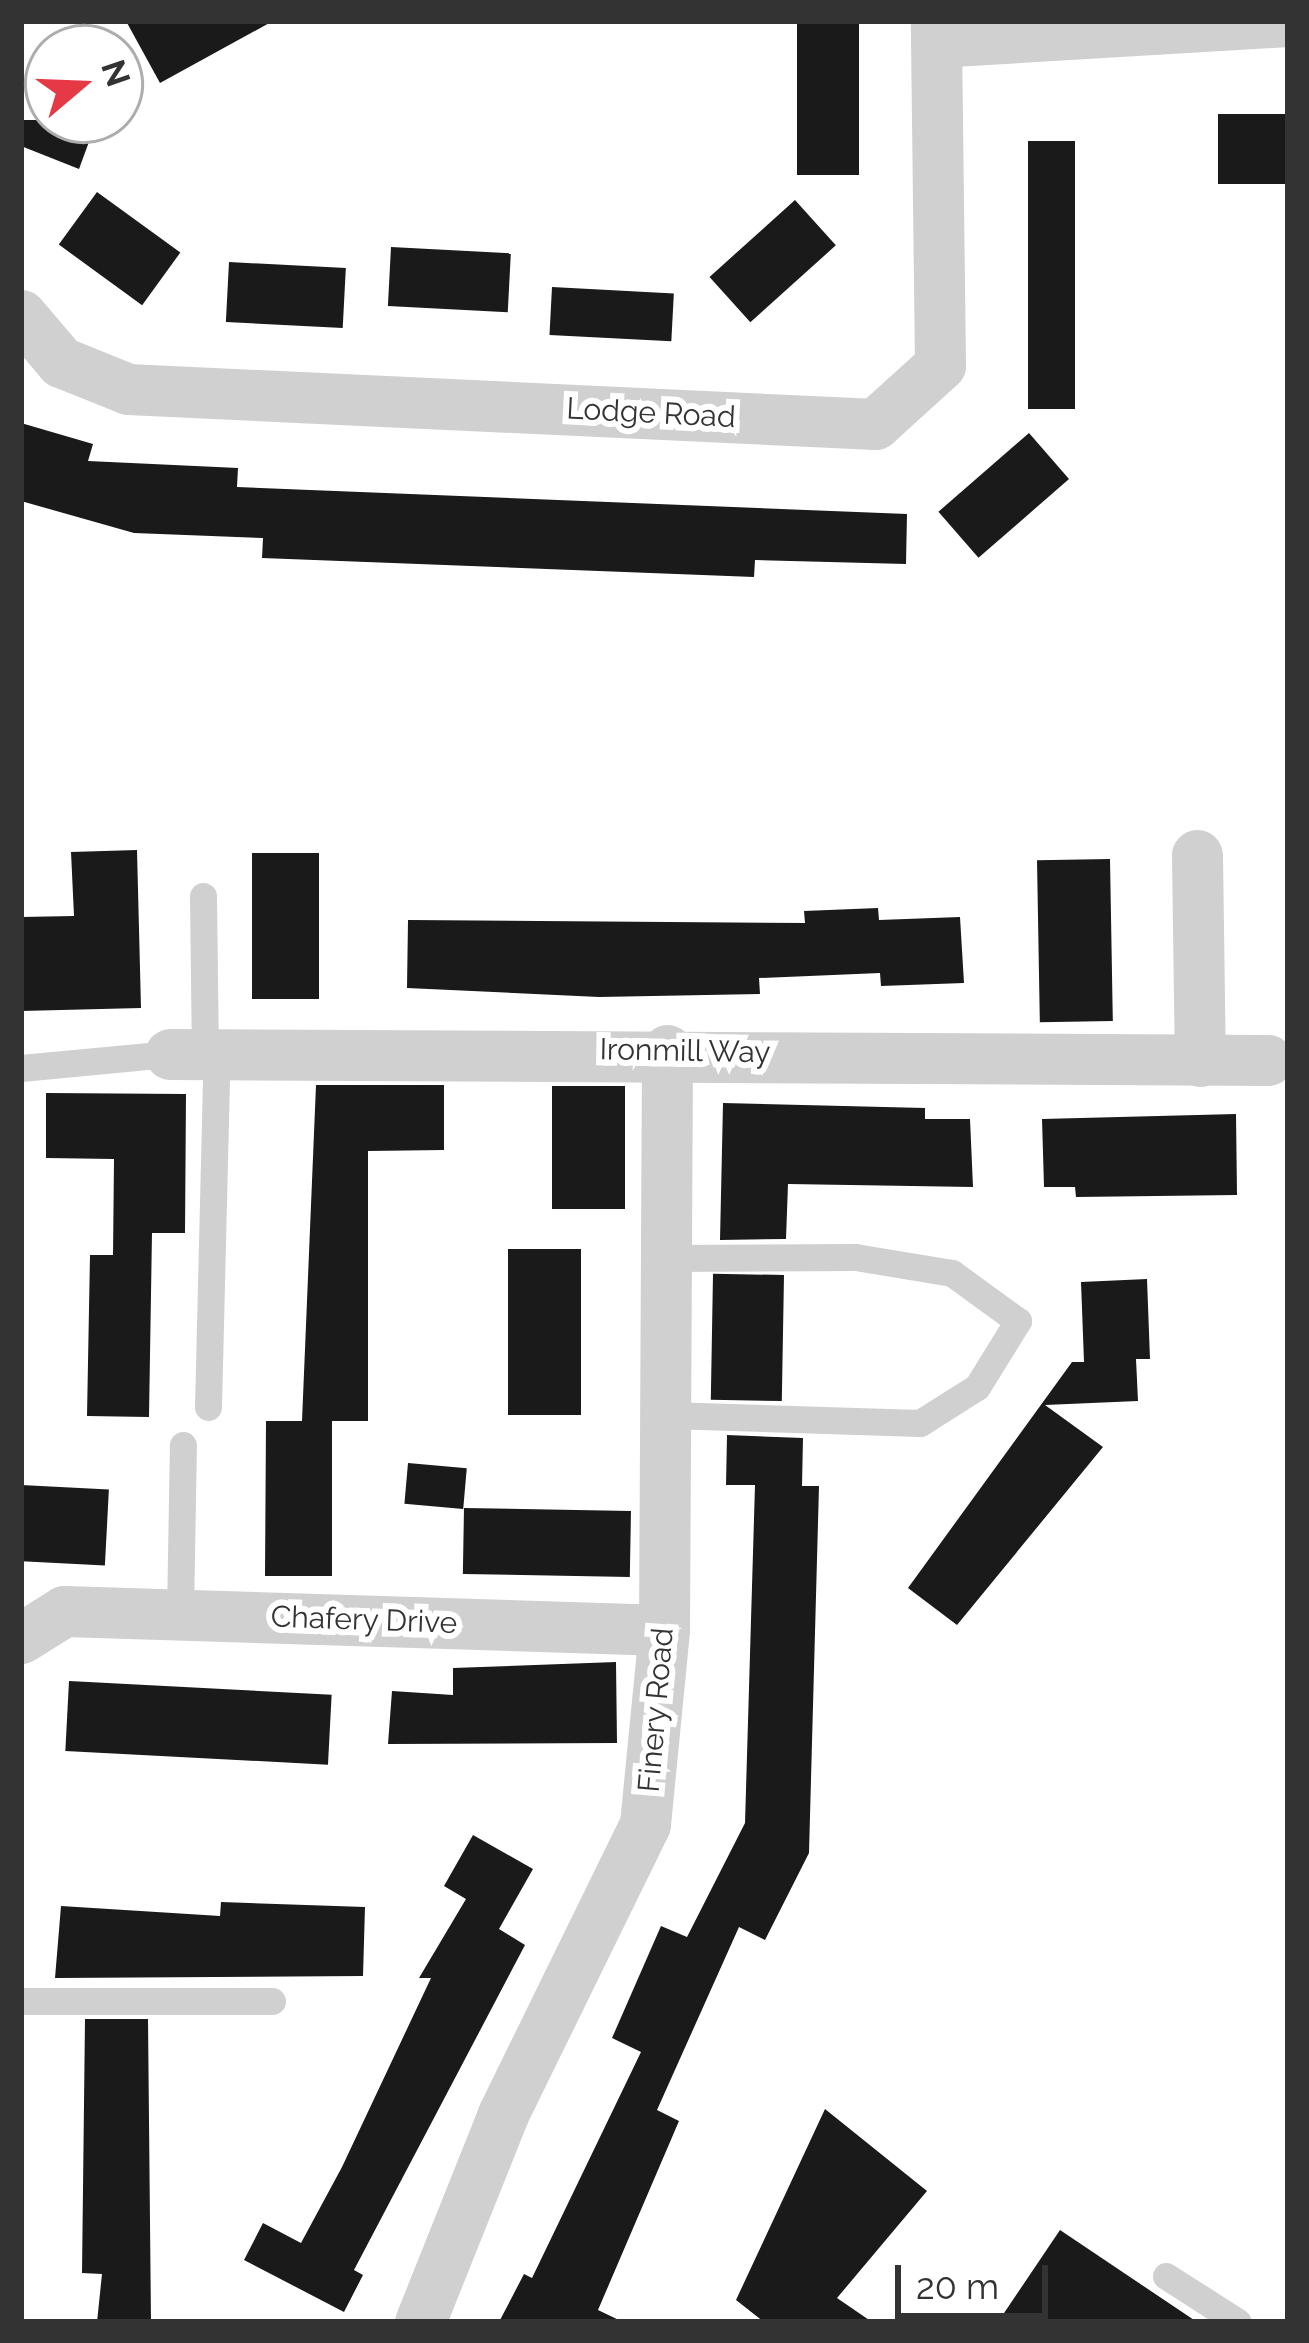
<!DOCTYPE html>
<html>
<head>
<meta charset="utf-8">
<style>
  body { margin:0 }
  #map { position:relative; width:1309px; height:2343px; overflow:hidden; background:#fff; font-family:Raleway,sans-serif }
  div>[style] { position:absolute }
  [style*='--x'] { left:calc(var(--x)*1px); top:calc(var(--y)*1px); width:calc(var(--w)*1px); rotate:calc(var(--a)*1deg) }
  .building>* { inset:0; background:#1a1a1a; transform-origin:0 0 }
  .lane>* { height:27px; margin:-13.5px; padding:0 13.5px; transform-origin:13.5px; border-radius:13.5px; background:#d0d0d0 }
  .street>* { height:51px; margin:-25.5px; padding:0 25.5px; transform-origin:25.5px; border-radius:25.5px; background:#d0d0d0 }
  span { translate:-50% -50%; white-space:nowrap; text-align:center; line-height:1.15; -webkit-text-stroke:12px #fff; paint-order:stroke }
  .street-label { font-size:30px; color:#333 }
  .frame { position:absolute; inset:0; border:24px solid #333; pointer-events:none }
  .north { position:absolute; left:24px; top:24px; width:120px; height:120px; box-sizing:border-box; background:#fff; border:3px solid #adadad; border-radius:50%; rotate:71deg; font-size:33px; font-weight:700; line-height:48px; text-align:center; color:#333 }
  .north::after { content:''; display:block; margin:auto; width:42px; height:54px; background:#e63946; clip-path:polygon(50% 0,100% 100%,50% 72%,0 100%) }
  .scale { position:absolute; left:895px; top:2265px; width:153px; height:54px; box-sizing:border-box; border:6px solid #333; border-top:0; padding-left:15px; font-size:36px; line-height:42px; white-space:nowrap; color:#333; -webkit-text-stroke:9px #fff; paint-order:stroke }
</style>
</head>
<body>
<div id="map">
  <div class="building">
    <i style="clip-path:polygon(126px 21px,273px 21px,160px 83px)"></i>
    <i style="left:797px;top:21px;width:62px;height:154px"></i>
    <i style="left:1288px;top:114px;width:70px;height:70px;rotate:90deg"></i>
    <i style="clip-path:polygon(21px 120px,97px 120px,79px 169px,21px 146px)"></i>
    <i style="left:1028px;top:141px;width:47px;height:268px"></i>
    <i style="left:97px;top:192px;width:103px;height:65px;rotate:36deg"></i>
    <i style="left:795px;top:200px;width:61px;height:115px;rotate:48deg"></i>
    <i style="left:391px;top:247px;width:120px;height:59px;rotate:3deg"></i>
    <i style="left:229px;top:262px;width:117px;height:60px;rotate:3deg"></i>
    <i style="left:552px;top:287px;width:122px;height:48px;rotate:3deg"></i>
    <i style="clip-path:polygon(21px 423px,93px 444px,88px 461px,238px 468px,237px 487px,907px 514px,906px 564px,755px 560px,754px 577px,262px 558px,263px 538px,134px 533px,21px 501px)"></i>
    <i style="left:1029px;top:433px;width:61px;height:120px;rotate:49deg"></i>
    <i style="clip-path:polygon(137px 850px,141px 1008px,21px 1011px,21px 917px,74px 916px,71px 852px)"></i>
    <i style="left:252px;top:853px;width:67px;height:146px"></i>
    <i style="left:1110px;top:859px;width:162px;height:73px;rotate:89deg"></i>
    <i style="clip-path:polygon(878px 908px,879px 920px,960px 917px,964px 983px,881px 986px,880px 973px,759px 978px,760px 994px,599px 997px,407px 988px,408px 920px,805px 923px,804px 911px)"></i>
    <i style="clip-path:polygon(316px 1085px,444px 1085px,444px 1150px,368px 1151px,368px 1421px,332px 1421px,332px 1576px,265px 1576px,266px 1421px,302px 1421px)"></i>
    <i style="left:552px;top:1086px;width:73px;height:123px"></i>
    <i style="clip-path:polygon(46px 1093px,186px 1094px,185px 1233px,152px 1233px,149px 1417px,87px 1416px,90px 1255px,113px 1255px,114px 1159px,46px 1158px)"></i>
    <i style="clip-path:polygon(723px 1103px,925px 1108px,925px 1119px,970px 1119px,973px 1187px,788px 1184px,786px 1239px,720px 1240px)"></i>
    <i style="clip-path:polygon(1236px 1114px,1237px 1195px,1076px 1197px,1075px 1187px,1044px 1187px,1042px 1119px)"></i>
    <i style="left:581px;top:1249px;width:166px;height:73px;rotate:90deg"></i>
    <i style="left:784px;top:1275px;width:126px;height:71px;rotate:91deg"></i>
    <i style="clip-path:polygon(1147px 1279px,1150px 1359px,1136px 1359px,1138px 1401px,1045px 1405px,1103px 1447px,957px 1625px,908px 1588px,1072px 1362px,1084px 1362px,1081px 1282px)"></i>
    <i style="clip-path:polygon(727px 1435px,803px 1438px,802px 1486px,819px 1486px,809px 1853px,765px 1940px,739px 1927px,657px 2110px,679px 2121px,598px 2310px,623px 2322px,499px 2322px,524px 2274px,532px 2278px,641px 2052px,612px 2038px,661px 1926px,687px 1937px,745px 1823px,755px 1485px,726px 1485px)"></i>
    <i style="left:408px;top:1463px;width:59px;height:41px;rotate:5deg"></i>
    <i style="left:21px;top:1485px;width:88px;height:76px;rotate:3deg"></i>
    <i style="left:464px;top:1508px;width:167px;height:66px;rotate:1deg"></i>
    <i style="clip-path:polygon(616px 1662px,617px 1743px,388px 1744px,392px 1691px,453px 1695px,453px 1668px)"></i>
    <i style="left:69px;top:1681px;width:263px;height:70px;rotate:3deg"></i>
    <i style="clip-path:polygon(473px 1835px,533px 1869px,499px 1929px,525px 1945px,354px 2270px,363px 2275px,344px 2312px,244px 2260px,263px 2223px,301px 2243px,342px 2167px,431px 1978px,419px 1978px,466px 1899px,444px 1886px)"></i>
    <i style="clip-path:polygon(221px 1902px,365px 1907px,363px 1976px,55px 1978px,61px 1906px,220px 1916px)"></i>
    <i style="clip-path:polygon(85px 2019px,148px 2019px,151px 2322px,97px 2322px,102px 2274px,82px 2273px)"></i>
    <i style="clip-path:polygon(825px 2109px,927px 2191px,837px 2298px,872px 2322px,764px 2322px,736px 2300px)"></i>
    <i style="clip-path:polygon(1060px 2230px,1197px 2322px,998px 2322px)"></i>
  </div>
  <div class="lane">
    <i style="--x:203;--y:896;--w:156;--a:89.3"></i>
    <i style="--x:21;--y:1068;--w:150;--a:-5.4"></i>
    <i style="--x:208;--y:1407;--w:356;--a:-88.6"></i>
    <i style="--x:667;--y:1415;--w:253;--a:1.8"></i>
    <i style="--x:920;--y:1423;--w:67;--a:-32.3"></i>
    <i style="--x:977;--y:1387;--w:78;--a:-58.2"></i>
    <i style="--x:1018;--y:1321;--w:82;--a:-144"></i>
    <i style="--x:952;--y:1273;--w:98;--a:-170.6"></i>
    <i style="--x:855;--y:1257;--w:187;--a:179.7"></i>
    <i style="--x:180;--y:1613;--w:168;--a:-89"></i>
    <i style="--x:21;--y:2001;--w:251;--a:0"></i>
    <i style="--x:1166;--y:2276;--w:85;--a:32.6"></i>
  </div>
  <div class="street">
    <i style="--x:936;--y:42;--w:352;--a:-3.4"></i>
    <i style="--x:21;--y:315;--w:62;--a:49.6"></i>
    <i style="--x:61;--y:362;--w:72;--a:21.9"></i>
    <i style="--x:128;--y:389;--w:748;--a:2.68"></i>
    <i style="--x:875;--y:424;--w:88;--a:-42.2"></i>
    <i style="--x:940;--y:365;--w:344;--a:-90.7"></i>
    <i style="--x:1197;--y:855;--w:206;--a:89.2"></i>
    <i style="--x:170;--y:1054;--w:1098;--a:0.31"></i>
    <i style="--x:21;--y:1638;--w:51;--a:-32.1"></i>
    <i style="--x:64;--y:1611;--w:600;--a:1.81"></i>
    <i style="--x:420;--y:2322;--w:224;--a:-68.2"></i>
    <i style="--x:503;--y:2114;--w:323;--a:-63.9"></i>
    <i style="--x:645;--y:1824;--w:195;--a:-84.4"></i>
    <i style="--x:664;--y:1630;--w:580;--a:-89.7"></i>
  </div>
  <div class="street-label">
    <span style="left:651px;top:413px;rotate:3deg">Lodge Road</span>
    <span style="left:685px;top:1051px;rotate:1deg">Ironmill Way</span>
    <span style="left:364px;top:1620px;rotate:2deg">Chafery Drive</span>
    <span style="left:656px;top:1710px;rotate:-85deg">Finery Road</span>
  </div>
  <div class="frame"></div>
  <div class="north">N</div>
  <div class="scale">20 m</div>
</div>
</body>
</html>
